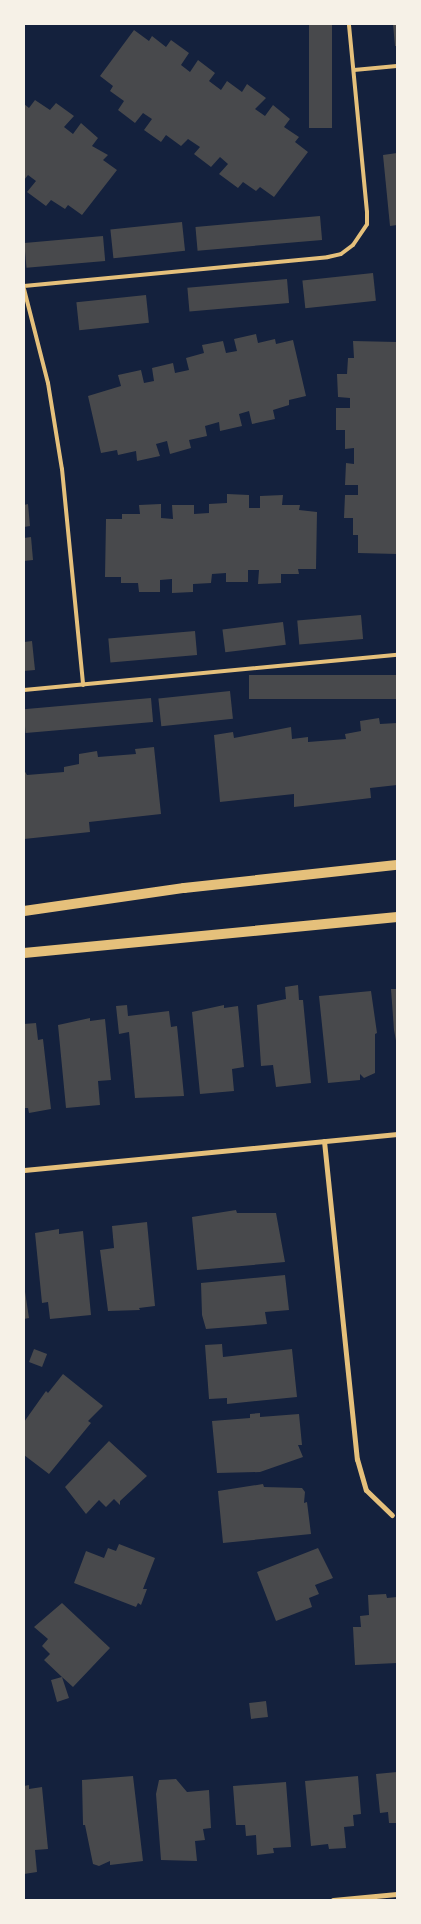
<!DOCTYPE html>
<html>
<head>
<meta charset="utf-8">
<style>
  body { margin:0 }
  #map { position:relative; width:421px; height:1924px; overflow:hidden; background:#14213d; font-family:"Roboto Condensed",sans-serif }
  div>[style] { position:absolute }
  [style*='--x'] { left:calc(var(--x)*1px); top:calc(var(--y)*1px); width:calc(var(--w)*1px); rotate:calc(var(--a)*1deg) }
  .building>* { inset:0; background:#48494c; transform-origin:0 0 }
  .service>* { height:4px; margin:-2px; padding:0 2px; transform-origin:2px; border-radius:2px; background:#e5c07b }
  .minor>* { height:5px; margin:-2.5px; padding:0 2.5px; transform-origin:2.5px; border-radius:2.5px; background:#e5c07b }
  .secondary>* { height:10px; margin:-5px; padding:0 5px; transform-origin:5px; border-radius:5px; background:#e5c07b }
  span { translate:-50% -50%; white-space:nowrap; text-align:center; line-height:1.15; -webkit-text-stroke:4px #f6f1e7; paint-order:stroke }
  .frame { position:absolute; inset:0; border:25px solid #f6f1e7; pointer-events:none }
</style>
</head>
<body>
<div id="map">
  <div class="building">
    <i style="left:309px;top:24px;width:23px;height:104px"></i>
    <i style="clip-path:polygon(393px 24px,397px 24px,397px 46px,395px 46px)"></i>
    <i style="clip-path:polygon(134px 30px,149px 41px,152px 36px,166px 47px,171px 40px,189px 53px,181px 65px,190px 72px,198px 60px,215px 73px,209px 81px,221px 90px,227px 81px,242px 92px,247px 84px,266px 98px,255px 109px,265px 116px,273px 105px,290px 119px,284px 127px,299px 137px,295px 142px,308px 152px,274px 197px,260px 187px,256px 191px,243px 182px,238px 188px,219px 174px,228px 164px,220px 157px,211px 167px,194px 154px,200px 147px,188px 139px,181px 146px,166px 135px,161px 142px,144px 130px,152px 119px,143px 113px,135px 123px,118px 110px,124px 101px,110px 91px,113px 86px,100px 76px)"></i>
    <i style="clip-path:polygon(35px 100px,50px 110px,56px 103px,74px 116px,64px 127px,73px 134px,81px 123px,98px 138px,92px 146px,108px 155px,103px 160px,117px 170px,82px 215px,68px 205px,65px 209px,51px 200px,46px 206px,27px 192px,36px 181px,28px 175px,24px 180px,24px 104px,29px 108px)"></i>
    <i style="clip-path:polygon(397px 153px,397px 225px,390px 226px,383px 155px)"></i>
    <i style="left:320px;top:216px;width:24px;height:125px;rotate:85deg"></i>
    <i style="left:182px;top:222px;width:29px;height:72px;rotate:84deg"></i>
    <i style="left:103px;top:236px;width:25px;height:79px;rotate:85deg"></i>
    <i style="left:373px;top:273px;width:28px;height:71px;rotate:84deg"></i>
    <i style="left:287px;top:279px;width:24px;height:100px;rotate:85deg"></i>
    <i style="left:146px;top:295px;width:28px;height:70px;rotate:84deg"></i>
    <i style="clip-path:polygon(256px 334px,258px 343px,275px 339px,276px 344px,293px 340px,306px 396px,289px 400px,289px 405px,273px 410px,275px 419px,252px 424px,249px 411px,239px 414px,242px 426px,220px 431px,219px 422px,205px 426px,207px 436px,189px 440px,191px 448px,170px 454px,167px 441px,156px 444px,160px 456px,137px 461px,136px 451px,118px 455px,117px 450px,101px 453px,88px 396px,121px 386px,118px 375px,141px 370px,144px 383px,154px 381px,152px 368px,173px 363px,175px 373px,189px 370px,186px 358px,204px 353px,202px 345px,223px 341px,226px 353px,237px 351px,234px 339px)"></i>
    <i style="clip-path:polygon(353px 341px,397px 342px,397px 554px,358px 553px,358px 535px,353px 535px,353px 518px,344px 518px,345px 495px,358px 495px,358px 485px,345px 485px,346px 463px,354px 464px,354px 448px,345px 449px,345px 430px,336px 430px,336px 408px,350px 408px,350px 398px,338px 397px,337px 374px,347px 374px,348px 358px,354px 358px)"></i>
    <i style="clip-path:polygon(227px 494px,249px 495px,249px 508px,260px 508px,260px 496px,283px 495px,282px 505px,300px 505px,299px 510px,317px 512px,316px 569px,298px 569px,299px 574px,281px 574px,281px 583px,258px 584px,259px 570px,248px 570px,248px 582px,226px 582px,226px 573px,212px 574px,211px 583px,193px 584px,193px 592px,172px 593px,172px 579px,160px 580px,160px 592px,139px 592px,138px 583px,121px 583px,121px 577px,105px 577px,106px 519px,122px 519px,122px 514px,140px 514px,139px 505px,161px 504px,161px 518px,173px 519px,172px 505px,194px 505px,194px 514px,209px 513px,209px 504px,227px 503px)"></i>
    <i style="clip-path:polygon(28px 504px,30px 526px,24px 527px,24px 505px)"></i>
    <i style="clip-path:polygon(31px 537px,33px 560px,24px 561px,24px 538px)"></i>
    <i style="left:361px;top:615px;width:24px;height:64px;rotate:85deg"></i>
    <i style="left:283px;top:622px;width:23px;height:61px;rotate:83deg"></i>
    <i style="left:195px;top:631px;width:24px;height:87px;rotate:85deg"></i>
    <i style="clip-path:polygon(32px 641px,35px 670px,24px 671px,24px 642px)"></i>
    <i style="left:397px;top:675px;width:24px;height:148px;rotate:90deg"></i>
    <i style="left:230px;top:691px;width:28px;height:72px;rotate:84deg"></i>
    <i style="left:151px;top:698px;width:24px;height:128px;rotate:85deg"></i>
    <i style="clip-path:polygon(379px 718px,380px 724px,397px 723px,397px 785px,370px 788px,371px 798px,294px 807px,294px 794px,220px 802px,214px 735px,233px 732px,234px 738px,291px 727px,292px 739px,308px 737px,308px 742px,346px 739px,345px 734px,361px 731px,360px 721px)"></i>
    <i style="clip-path:polygon(154px 747px,161px 814px,89px 822px,90px 832px,24px 839px,24px 770px,27px 775px,64px 772px,64px 767px,79px 764px,79px 754px,97px 751px,98px 757px,136px 754px,135px 749px)"></i>
    <i style="clip-path:polygon(298px 985px,299px 1000px,303px 1000px,311px 1083px,276px 1087px,273px 1065px,261px 1066px,257px 1005px,286px 999px,285px 987px)"></i>
    <i style="clip-path:polygon(391px 989px,397px 989px,397px 1046px,394px 1030px)"></i>
    <i style="clip-path:polygon(371px 991px,377px 1033px,375px 1034px,375px 1073px,364px 1078px,360px 1074px,360px 1080px,328px 1083px,319px 996px)"></i>
    <i style="clip-path:polygon(127px 1005px,128px 1016px,169px 1011px,171px 1027px,177px 1026px,184px 1096px,135px 1098px,129px 1032px,119px 1034px,116px 1006px)"></i>
    <i style="clip-path:polygon(224px 1005px,224px 1008px,238px 1006px,244px 1067px,232px 1069px,234px 1091px,200px 1094px,192px 1012px)"></i>
    <i style="clip-path:polygon(90px 1018px,90px 1021px,105px 1019px,111px 1080px,98px 1081px,100px 1105px,66px 1108px,58px 1025px)"></i>
    <i style="clip-path:polygon(36px 1023px,38px 1040px,43px 1039px,51px 1109px,29px 1113px,28px 1108px,24px 1108px,24px 1024px)"></i>
    <i style="clip-path:polygon(236px 1210px,237px 1213px,276px 1213px,285px 1262px,197px 1270px,192px 1217px)"></i>
    <i style="clip-path:polygon(147px 1222px,155px 1306px,139px 1308px,140px 1310px,108px 1311px,100px 1250px,114px 1248px,112px 1226px)"></i>
    <i style="clip-path:polygon(59px 1229px,59px 1234px,83px 1231px,91px 1315px,50px 1319px,48px 1302px,42px 1303px,35px 1233px)"></i>
    <i style="clip-path:polygon(285px 1275px,289px 1310px,265px 1312px,267px 1324px,206px 1329px,202px 1315px,201px 1283px)"></i>
    <i style="clip-path:polygon(24px 1285px,29px 1318px,24px 1319px)"></i>
    <i style="clip-path:polygon(222px 1344px,223px 1357px,292px 1349px,297px 1397px,227px 1404px,227px 1398px,209px 1399px,205px 1345px)"></i>
    <i style="left:34px;top:1349px;width:14px;height:14px;rotate:21deg"></i>
    <i style="clip-path:polygon(63px 1374px,103px 1406px,88px 1421px,91px 1423px,49px 1474px,24px 1455px,24px 1422px,46px 1391px,48px 1393px)"></i>
    <i style="clip-path:polygon(260px 1413px,260px 1417px,299px 1414px,302px 1445px,298px 1445px,303px 1457px,260px 1472px,217px 1473px,212px 1421px,250px 1418px,250px 1414px)"></i>
    <i style="clip-path:polygon(109px 1441px,147px 1476px,120px 1501px,120px 1505px,114px 1499px,106px 1507px,99px 1500px,86px 1514px,65px 1487px)"></i>
    <i style="clip-path:polygon(263px 1484px,264px 1487px,302px 1488px,305px 1492px,304px 1503px,307px 1502px,311px 1534px,223px 1543px,218px 1491px)"></i>
    <i style="clip-path:polygon(119px 1544px,155px 1558px,143px 1589px,147px 1589px,141px 1605px,138px 1603px,136px 1607px,74px 1583px,86px 1551px,104px 1558px,108px 1548px,116px 1551px)"></i>
    <i style="clip-path:polygon(318px 1548px,333px 1578px,315px 1585px,319px 1594px,309px 1598px,312px 1607px,276px 1621px,257px 1572px)"></i>
    <i style="clip-path:polygon(386px 1594px,387px 1598px,397px 1597px,397px 1663px,355px 1665px,353px 1627px,361px 1627px,360px 1616px,369px 1615px,368px 1595px)"></i>
    <i style="clip-path:polygon(62px 1603px,110px 1648px,73px 1687px,62px 1677px,69px 1698px,57px 1702px,51px 1680px,62px 1677px,44px 1660px,50px 1654px,42px 1646px,48px 1639px,34px 1627px)"></i>
    <i style="left:266px;top:1701px;width:16px;height:17px;rotate:83deg"></i>
    <i style="clip-path:polygon(397px 1772px,397px 1823px,389px 1823px,388px 1812px,380px 1813px,376px 1774px)"></i>
    <i style="clip-path:polygon(133px 1776px,143px 1861px,110px 1865px,110px 1861px,99px 1866px,93px 1864px,85px 1825px,83px 1825px,82px 1780px)"></i>
    <i style="clip-path:polygon(358px 1776px,361px 1814px,353px 1815px,354px 1826px,344px 1827px,346px 1848px,329px 1849px,328px 1844px,311px 1846px,305px 1781px)"></i>
    <i style="clip-path:polygon(176px 1779px,187px 1792px,209px 1790px,211px 1828px,203px 1829px,205px 1840px,195px 1841px,197px 1861px,161px 1860px,156px 1794px,159px 1780px)"></i>
    <i style="clip-path:polygon(286px 1782px,291px 1847px,273px 1848px,274px 1853px,257px 1855px,256px 1835px,246px 1836px,245px 1825px,236px 1825px,233px 1786px)"></i>
    <i style="clip-path:polygon(29px 1785px,29px 1789px,42px 1787px,48px 1849px,35px 1850px,37px 1872px,24px 1874px,24px 1786px)"></i>
  </div>
  <div class="service">
    <i style="--x:354;--y:70;--w:43;--a:-5.3"></i>
    <i style="--x:24;--y:286;--w:305;--a:-5.4"></i>
    <i style="--x:328;--y:257;--w:13;--a:-13"></i>
    <i style="--x:341;--y:254;--w:15;--a:-37"></i>
    <i style="--x:353;--y:245;--w:25;--a:-56"></i>
    <i style="--x:367;--y:224;--w:12;--a:-90"></i>
    <i style="--x:367;--y:212;--w:189;--a:-95.5"></i>
    <i style="--x:24;--y:289;--w:97;--a:75.7"></i>
    <i style="--x:48;--y:383;--w:87;--a:80.8"></i>
    <i style="--x:62;--y:469;--w:217;--a:84.4"></i>
    <i style="--x:24;--y:690;--w:375;--a:-5.4"></i>
  </div>
  <div class="minor">
    <i style="--x:324;--y:1141;--w:320;--a:84.1"></i>
    <i style="--x:357;--y:1459;--w:32;--a:74"></i>
    <i style="--x:366;--y:1490;--w:36;--a:44"></i>
    <i style="--x:24;--y:1170;--w:375;--a:-5.5"></i>
    <i style="--x:333;--y:1900;--w:64;--a:-5.4"></i>
  </div>
  <div class="secondary">
    <i style="--x:24;--y:911;--w:162;--a:-8.2"></i>
    <i style="--x:184;--y:888;--w:214;--a:-6.2"></i>
    <i style="--x:24;--y:953;--w:375;--a:-5.5"></i>
  </div>
  <div class="frame"></div>
</div>
</body>
</html>
